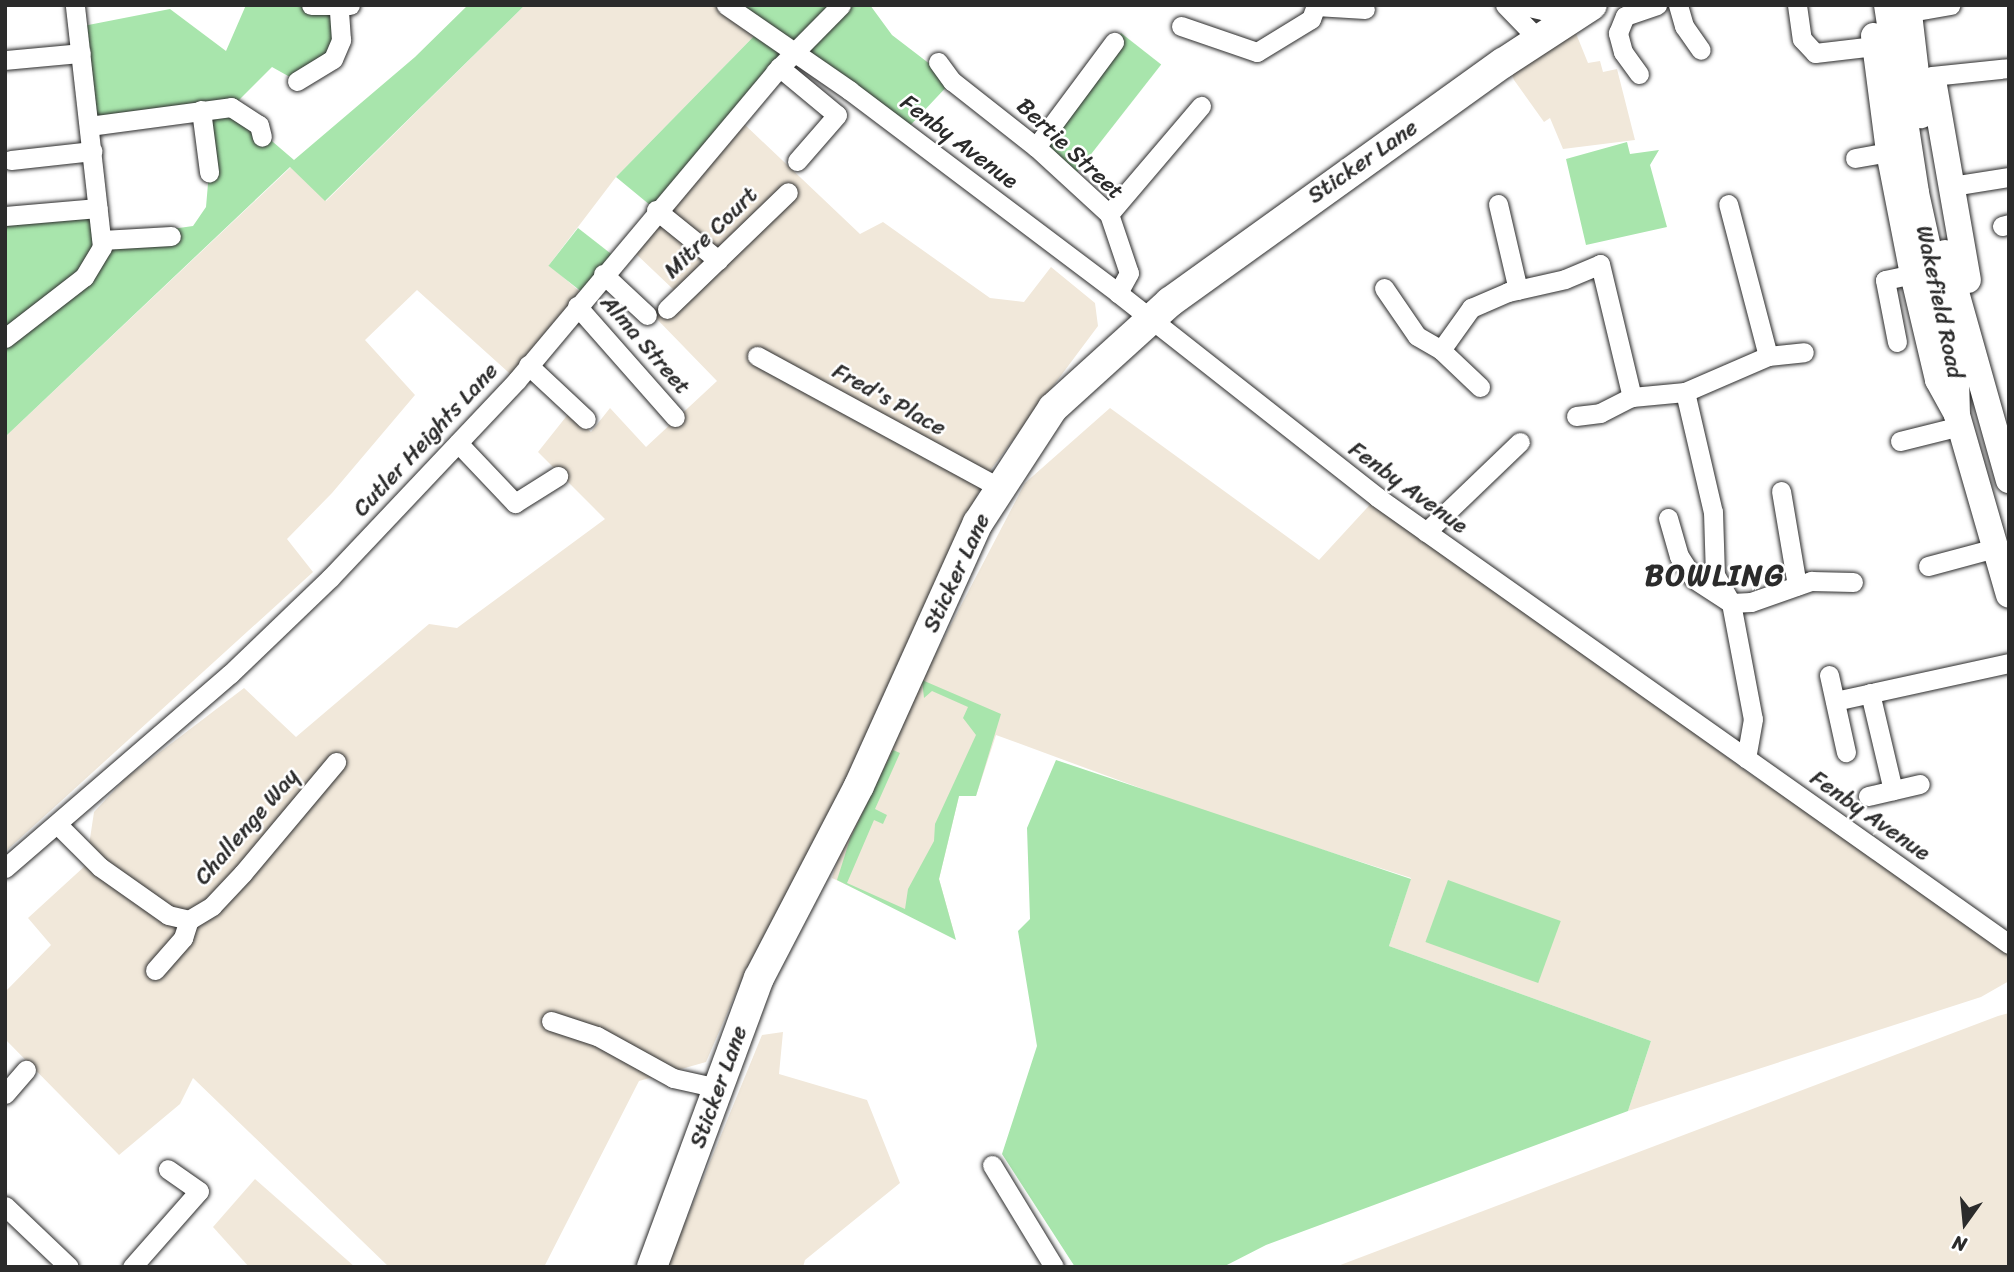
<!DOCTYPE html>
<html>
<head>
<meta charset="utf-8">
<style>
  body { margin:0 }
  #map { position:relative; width:2014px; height:1272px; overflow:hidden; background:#fff; font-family:Sriracha,sans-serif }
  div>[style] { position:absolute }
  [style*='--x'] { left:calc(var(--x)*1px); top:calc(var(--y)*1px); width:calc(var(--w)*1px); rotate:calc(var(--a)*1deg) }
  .built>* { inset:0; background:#f1e8da }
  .green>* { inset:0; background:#a8e5ac; transform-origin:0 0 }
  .roads { filter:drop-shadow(0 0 2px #2b2b2b) drop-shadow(0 0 2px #2b2b2b) }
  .minor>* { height:19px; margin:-9.5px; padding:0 9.5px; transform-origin:9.5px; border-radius:9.5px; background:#fff }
  .major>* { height:26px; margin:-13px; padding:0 13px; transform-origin:13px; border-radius:13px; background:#fff }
  .highway>* { height:30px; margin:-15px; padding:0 15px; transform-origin:15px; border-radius:15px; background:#fff }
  span { translate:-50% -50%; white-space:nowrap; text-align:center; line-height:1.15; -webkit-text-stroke:5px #fff; paint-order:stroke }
  .street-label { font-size:23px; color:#2b2b2b }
  .district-label { font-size:30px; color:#2b2b2b; font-weight:700; letter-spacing:2px }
  .frame { position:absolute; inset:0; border:7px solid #2b2b2b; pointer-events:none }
  .north { position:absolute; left:1930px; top:1188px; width:70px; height:70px; -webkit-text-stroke:5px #fff; paint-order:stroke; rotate:195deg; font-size:19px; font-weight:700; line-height:28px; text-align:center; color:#2b2b2b }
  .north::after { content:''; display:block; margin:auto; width:24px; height:32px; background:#2b2b2b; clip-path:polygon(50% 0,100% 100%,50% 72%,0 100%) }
</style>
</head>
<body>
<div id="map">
  <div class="built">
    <i style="clip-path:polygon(525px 5px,726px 5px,759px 31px,616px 177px,549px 265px,585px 296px,517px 380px,417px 290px,365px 340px,415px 395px,332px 493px,287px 539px,313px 572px,5px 852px,5px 437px,291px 167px,326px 201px)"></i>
    <i style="clip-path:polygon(1575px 31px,1588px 63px,1600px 61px,1603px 72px,1617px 69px,1635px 140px,1563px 149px,1550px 118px,1544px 122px,1514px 80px,1512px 75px)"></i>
    <i style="clip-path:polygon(742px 122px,860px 234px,883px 222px,990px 298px,1024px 302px,1051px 267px,1095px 303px,1098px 326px,986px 476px,841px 789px,745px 972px,706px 1062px,639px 1081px,544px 1267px,389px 1267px,193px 1078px,180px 1104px,119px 1155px,5px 1039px,5px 992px,51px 945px,28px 918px,86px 865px,94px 812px,126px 778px,244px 688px,296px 737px,429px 624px,457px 628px,605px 519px,538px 452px,569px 413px,591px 432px,610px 408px,646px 447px,717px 381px,652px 314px,675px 291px,634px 252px)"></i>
    <i style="clip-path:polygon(1110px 408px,1319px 560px,1377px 497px,1747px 772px,2009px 945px,2009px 981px,1981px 997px,1628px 1111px,1651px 1041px,1389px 946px,1411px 878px,1208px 813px,996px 735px,976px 796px,959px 796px,939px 879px,955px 936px,832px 878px,844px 840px,922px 680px,1025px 483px)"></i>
    <i style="clip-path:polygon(2009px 1013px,2009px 1267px,1335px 1267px,1998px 1016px)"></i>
    <i style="clip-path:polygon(783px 1032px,779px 1074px,867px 1100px,900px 1183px,805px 1260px,803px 1267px,667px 1267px,762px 1035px)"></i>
    <i style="clip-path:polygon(255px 1179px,355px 1267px,249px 1267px,213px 1227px)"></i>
  </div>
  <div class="green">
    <i style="clip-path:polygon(246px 5px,339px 8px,341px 40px,297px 81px,272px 67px,232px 107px,294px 160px,415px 57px,468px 5px,525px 5px,325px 201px,290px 167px,5px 437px,5px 221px,98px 208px,102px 239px,193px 226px,206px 207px,209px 172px,201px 111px,89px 126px,78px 27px,170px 9px,226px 51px)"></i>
    <i style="clip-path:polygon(726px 5px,870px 5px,892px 35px,952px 81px,904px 132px,792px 53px,656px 210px,616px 177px,759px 31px)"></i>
    <i style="left:1121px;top:33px;width:51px;height:142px;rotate:38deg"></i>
    <i style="clip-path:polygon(1627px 142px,1630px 154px,1659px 150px,1650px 165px,1667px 227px,1586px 245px,1566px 159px)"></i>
    <i style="left:578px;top:228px;width:48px;height:48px;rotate:38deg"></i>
    <i style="clip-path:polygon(922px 680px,1001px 714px,976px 796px,959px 796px,939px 879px,956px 940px,837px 880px,850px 839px,893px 750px,900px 753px,875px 809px,887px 815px,883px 824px,874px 820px,847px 883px,905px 909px,908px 889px,934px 841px,935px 824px,976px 735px,963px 718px,968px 707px,932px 691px,924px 698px)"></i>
    <i style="clip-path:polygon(1056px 760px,1411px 879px,1389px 946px,1651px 1041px,1628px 1111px,1266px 1245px,1223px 1267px,1075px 1267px,1002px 1154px,1037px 1046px,1018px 931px,1030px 919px,1027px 828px)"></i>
    <i style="left:1448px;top:880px;width:120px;height:66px;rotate:20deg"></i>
  </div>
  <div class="roads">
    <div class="minor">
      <i style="--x:311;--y:5;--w:39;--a:0"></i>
      <i style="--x:726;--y:5;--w:150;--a:34.6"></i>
      <i style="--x:849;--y:90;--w:337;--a:37"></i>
      <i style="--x:1118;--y:293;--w:330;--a:38.2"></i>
      <i style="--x:1377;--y:497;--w:774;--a:35.27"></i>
      <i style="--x:1505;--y:5;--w:50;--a:45.8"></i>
      <i style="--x:1520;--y:5;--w:26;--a:13"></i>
      <i style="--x:1545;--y:11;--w:14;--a:-21"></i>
      <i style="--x:1678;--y:5;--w:22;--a:74"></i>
      <i style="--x:1684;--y:26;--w:29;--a:55"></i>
      <i style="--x:1797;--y:5;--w:34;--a:82"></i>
      <i style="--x:1802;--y:39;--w:19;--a:47"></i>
      <i style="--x:1815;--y:53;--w:60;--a:-6.7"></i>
      <i style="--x:1316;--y:6;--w:49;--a:3.5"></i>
      <i style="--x:1922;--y:10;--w:29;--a:-10"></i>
      <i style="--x:1181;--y:26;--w:80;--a:18.9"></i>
      <i style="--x:1257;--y:52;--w:63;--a:-31.4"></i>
      <i style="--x:1311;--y:19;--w:15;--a:-70"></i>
      <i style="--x:5;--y:60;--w:76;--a:-5.3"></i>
      <i style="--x:938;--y:62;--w:24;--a:54"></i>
      <i style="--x:952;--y:81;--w:107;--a:38.2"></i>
      <i style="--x:1036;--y:147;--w:99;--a:42.5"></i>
      <i style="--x:1109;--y:214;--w:62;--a:71.3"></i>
      <i style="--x:1129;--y:273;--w:23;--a:119"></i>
      <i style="--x:779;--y:67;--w:75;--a:39.6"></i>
      <i style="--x:837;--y:115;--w:61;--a:131"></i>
      <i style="--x:1639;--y:74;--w:27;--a:-126"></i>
      <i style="--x:1623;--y:52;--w:20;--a:-105"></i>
      <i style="--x:1618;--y:33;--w:18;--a:-68"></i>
      <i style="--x:1625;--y:16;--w:34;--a:-19"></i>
      <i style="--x:1932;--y:76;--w:77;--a:-5.9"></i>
      <i style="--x:297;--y:81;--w:42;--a:-31.4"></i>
      <i style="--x:333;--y:59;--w:21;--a:-67"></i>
      <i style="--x:341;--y:40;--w:32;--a:-94"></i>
      <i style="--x:201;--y:110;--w:63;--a:82.6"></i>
      <i style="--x:89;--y:126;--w:143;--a:-7.6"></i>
      <i style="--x:231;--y:107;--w:33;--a:33"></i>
      <i style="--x:259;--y:125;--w:12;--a:76"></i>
      <i style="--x:1036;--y:147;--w:131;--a:-53.4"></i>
      <i style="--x:1855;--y:158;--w:35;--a:-10"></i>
      <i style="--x:11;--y:160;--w:82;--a:-6.3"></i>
      <i style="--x:1952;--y:186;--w:58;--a:-9"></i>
      <i style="--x:1498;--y:204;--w:88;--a:76.9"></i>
      <i style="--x:656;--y:210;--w:80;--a:38.9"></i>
      <i style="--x:1109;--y:214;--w:142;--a:-49.6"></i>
      <i style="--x:5;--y:216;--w:93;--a:-4.9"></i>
      <i style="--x:2002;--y:226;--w:7;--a:-16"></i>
      <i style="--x:102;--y:240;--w:69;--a:-3.3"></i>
      <i style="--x:603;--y:274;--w:60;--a:43"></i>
      <i style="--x:1384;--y:288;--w:58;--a:55.5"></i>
      <i style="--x:1417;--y:336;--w:28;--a:30"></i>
      <i style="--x:577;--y:306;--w:148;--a:48.6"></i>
      <i style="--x:667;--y:309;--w:168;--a:-44"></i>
      <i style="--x:5;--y:338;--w:100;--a:-37.7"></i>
      <i style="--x:84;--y:277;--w:35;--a:-59"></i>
      <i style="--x:102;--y:247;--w:244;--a:-96.4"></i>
      <i style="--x:1897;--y:342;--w:63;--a:-101"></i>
      <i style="--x:1885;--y:280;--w:29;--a:-12"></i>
      <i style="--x:757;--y:356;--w:274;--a:28.5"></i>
      <i style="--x:1768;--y:356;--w:36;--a:-6"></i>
      <i style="--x:528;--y:365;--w:79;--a:43"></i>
      <i style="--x:1480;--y:387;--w:54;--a:-136.5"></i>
      <i style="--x:1441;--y:350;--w:52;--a:-54.5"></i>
      <i style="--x:1471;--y:308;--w:40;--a:-23.4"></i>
      <i style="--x:1508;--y:292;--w:58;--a:-12.8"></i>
      <i style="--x:1565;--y:279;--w:38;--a:-23"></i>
      <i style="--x:1600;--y:264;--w:137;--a:76.5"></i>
      <i style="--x:1632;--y:397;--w:53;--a:-5.4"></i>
      <i style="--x:1685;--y:392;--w:123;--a:76.9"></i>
      <i style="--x:1713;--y:512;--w:63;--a:88.2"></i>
      <i style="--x:1715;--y:575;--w:32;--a:60"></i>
      <i style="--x:1731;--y:603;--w:20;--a:-3"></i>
      <i style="--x:1751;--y:602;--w:64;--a:-19.3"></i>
      <i style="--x:1811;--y:581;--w:42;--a:1.4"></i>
      <i style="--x:1685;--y:392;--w:90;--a:-23.4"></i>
      <i style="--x:1768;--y:356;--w:157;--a:-104.7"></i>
      <i style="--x:1576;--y:416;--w:24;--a:-7"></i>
      <i style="--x:1600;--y:413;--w:36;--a:-27"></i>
      <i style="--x:1900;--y:441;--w:62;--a:-14"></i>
      <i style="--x:458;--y:443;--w:83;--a:46.5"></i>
      <i style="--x:515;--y:503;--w:51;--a:-32.1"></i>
      <i style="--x:1781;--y:491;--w:96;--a:80.4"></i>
      <i style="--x:1668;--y:518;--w:40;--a:74"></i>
      <i style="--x:1679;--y:556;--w:27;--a:57"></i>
      <i style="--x:1694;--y:579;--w:44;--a:33"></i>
      <i style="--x:1731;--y:603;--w:118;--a:79.3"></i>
      <i style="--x:1753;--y:719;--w:40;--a:100"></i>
      <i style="--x:1426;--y:532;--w:130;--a:-43.8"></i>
      <i style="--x:1928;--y:566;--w:69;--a:-15"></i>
      <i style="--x:1829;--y:675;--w:79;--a:77.6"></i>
      <i style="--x:1870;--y:693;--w:100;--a:76.7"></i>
      <i style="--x:1835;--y:701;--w:178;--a:-12.3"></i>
      <i style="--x:1868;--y:796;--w:53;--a:-13"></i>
      <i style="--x:57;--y:824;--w:61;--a:45"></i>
      <i style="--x:100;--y:867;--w:83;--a:35.2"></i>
      <i style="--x:168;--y:915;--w:22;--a:13"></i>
      <i style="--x:189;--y:920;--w:27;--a:-31"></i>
      <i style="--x:212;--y:906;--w:45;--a:-46.8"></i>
      <i style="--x:243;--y:873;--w:145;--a:-50"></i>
      <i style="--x:5;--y:868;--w:297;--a:-40.8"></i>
      <i style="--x:230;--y:674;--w:139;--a:-43.8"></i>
      <i style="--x:330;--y:578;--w:272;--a:-46.6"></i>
      <i style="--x:517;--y:380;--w:402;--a:-50"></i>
      <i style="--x:775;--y:72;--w:94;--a:-45.4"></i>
      <i style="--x:155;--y:970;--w:43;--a:-48.8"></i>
      <i style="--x:183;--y:938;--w:19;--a:-72"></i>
      <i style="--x:551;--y:1021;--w:48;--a:18.1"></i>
      <i style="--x:597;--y:1036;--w:87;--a:28.9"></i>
      <i style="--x:673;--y:1078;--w:46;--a:12.5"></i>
      <i style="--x:5;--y:1094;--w:32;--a:-49"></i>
      <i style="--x:992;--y:1165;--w:119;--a:58.7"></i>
      <i style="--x:5;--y:1206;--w:88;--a:43.6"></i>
      <i style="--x:132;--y:1267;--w:101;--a:-48.6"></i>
      <i style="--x:199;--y:1191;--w:38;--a:-145"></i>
    </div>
    <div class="major">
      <i style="--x:1887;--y:5;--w:190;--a:81.2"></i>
      <i style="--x:1916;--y:193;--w:186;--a:77.6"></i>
      <i style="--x:1956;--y:375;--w:40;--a:88.6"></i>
      <i style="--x:1957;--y:415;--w:187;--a:73.9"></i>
      <i style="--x:1908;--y:5;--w:111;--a:83.3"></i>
      <i style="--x:1874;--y:36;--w:117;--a:82.6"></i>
      <i style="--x:1889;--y:152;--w:124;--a:78.9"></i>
      <i style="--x:1913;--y:274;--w:109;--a:76.7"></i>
      <i style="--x:1938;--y:380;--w:35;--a:61"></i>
      <i style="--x:1933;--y:80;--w:203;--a:80.1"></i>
      <i style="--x:1945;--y:253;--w:236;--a:74.3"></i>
    </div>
    <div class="highway">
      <i style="--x:652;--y:1267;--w:308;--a:-69.7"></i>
      <i style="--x:759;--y:978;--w:216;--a:-62.5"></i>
      <i style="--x:859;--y:786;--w:289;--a:-65.7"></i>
      <i style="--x:978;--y:523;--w:137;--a:-56.9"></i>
      <i style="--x:1053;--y:408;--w:158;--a:-42.2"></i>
      <i style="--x:1170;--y:302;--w:410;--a:-35.7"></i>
      <i style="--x:1503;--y:63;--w:106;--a:-33.1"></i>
    </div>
  </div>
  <div class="street-label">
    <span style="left:959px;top:142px;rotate:37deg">Fenby Avenue</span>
    <span style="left:1070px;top:149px;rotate:43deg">Bertie Street</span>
    <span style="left:1363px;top:162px;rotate:-35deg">Sticker Lane</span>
    <span style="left:711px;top:233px;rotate:-44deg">Mitre Court</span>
    <span style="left:1939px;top:302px;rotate:78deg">Wakefield Road</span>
    <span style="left:645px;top:345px;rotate:49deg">Alma Street</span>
    <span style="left:889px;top:400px;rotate:29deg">Fred's Place</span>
    <span style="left:426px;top:440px;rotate:-47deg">Cutler Heights Lane</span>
    <span style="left:1408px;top:488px;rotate:36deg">Fenby Avenue</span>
    <span style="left:957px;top:573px;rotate:-65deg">Sticker Lane</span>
    <span style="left:1870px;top:816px;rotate:35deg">Fenby Avenue</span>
    <span style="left:247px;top:827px;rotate:-49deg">Challenge Way</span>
    <span style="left:719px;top:1087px;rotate:-70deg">Sticker Lane</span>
  </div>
  <div class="district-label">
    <span style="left:1715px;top:575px">BOWLING</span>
  </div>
  <div class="frame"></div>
  <div class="north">N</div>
</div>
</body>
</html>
